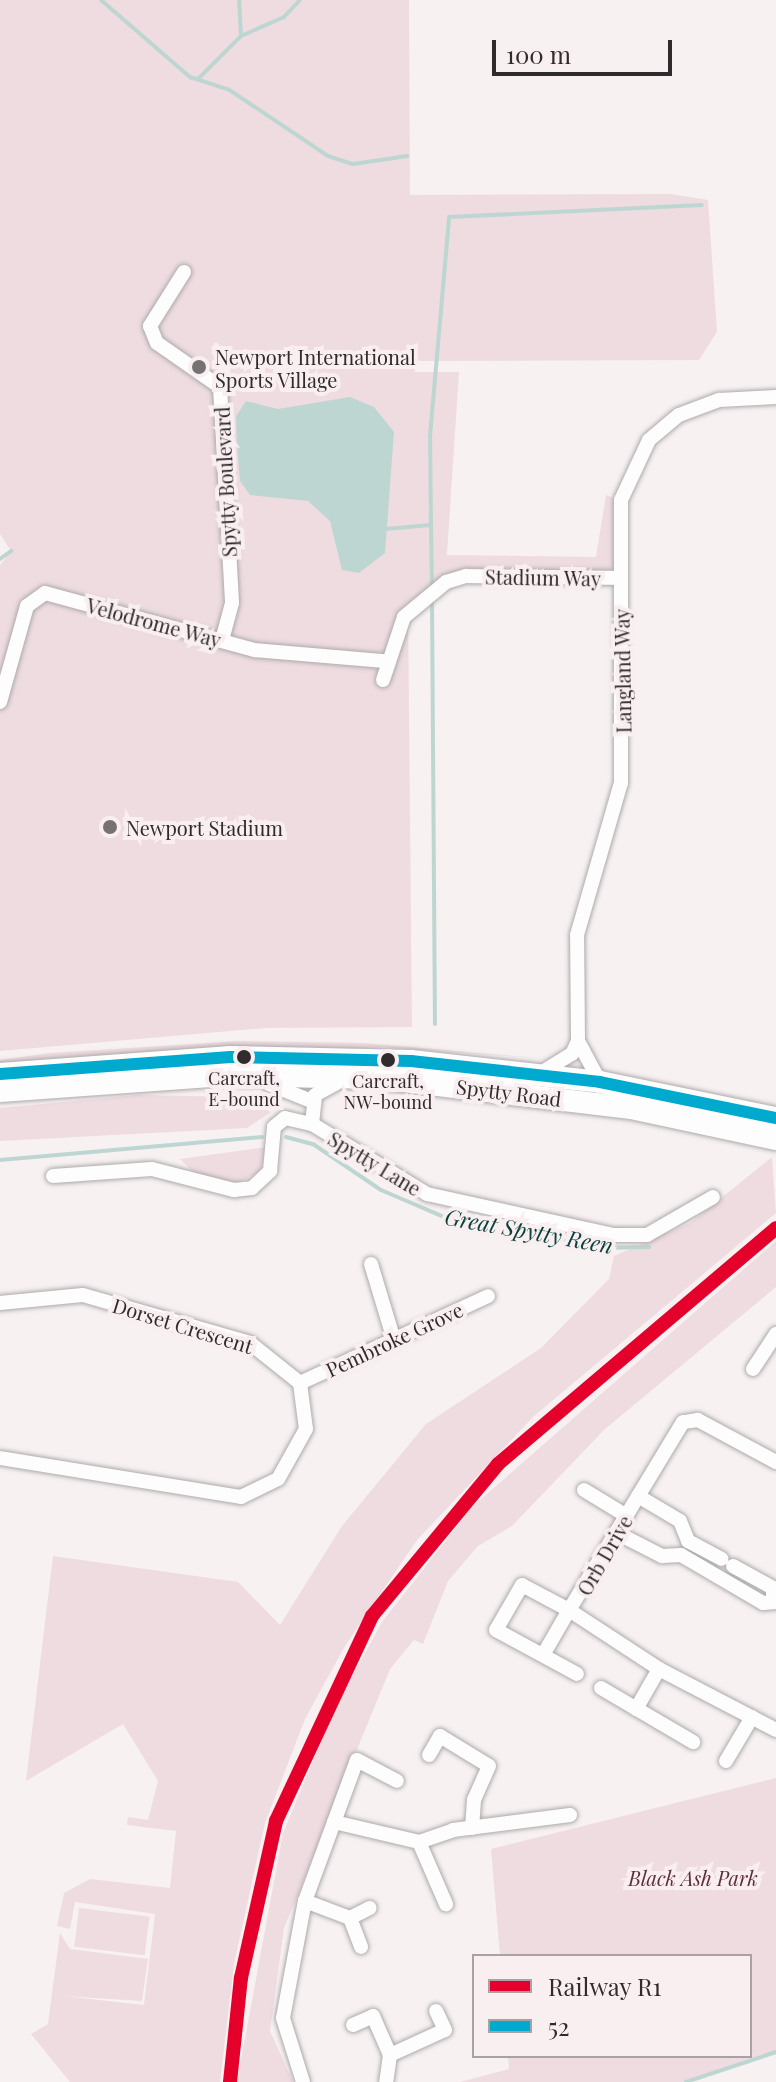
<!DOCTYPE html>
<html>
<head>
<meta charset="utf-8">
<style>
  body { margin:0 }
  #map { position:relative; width:776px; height:2082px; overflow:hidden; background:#f7f1f2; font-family:"Playfair Display",serif }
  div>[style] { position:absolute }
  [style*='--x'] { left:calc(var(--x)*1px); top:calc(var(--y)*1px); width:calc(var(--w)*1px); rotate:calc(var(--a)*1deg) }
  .green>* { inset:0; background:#eedce0; transform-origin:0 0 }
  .water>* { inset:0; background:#bed6d2 }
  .stream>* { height:4px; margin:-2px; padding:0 2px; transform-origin:2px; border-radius:2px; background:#bed6d2 }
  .roads { filter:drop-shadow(0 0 2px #aeaaab) drop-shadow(0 0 2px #aeaaab) }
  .street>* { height:14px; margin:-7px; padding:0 7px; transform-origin:7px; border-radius:7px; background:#fefdfd }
  .primary>* { height:22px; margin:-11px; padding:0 11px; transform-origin:11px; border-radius:11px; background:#fefdfd }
  .bus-1>* { height:12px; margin:-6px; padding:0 6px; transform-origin:6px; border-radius:6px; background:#00a9ce }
  .rail-1>* { height:14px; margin:-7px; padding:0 7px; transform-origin:7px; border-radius:7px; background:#e4002b }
  .dots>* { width:22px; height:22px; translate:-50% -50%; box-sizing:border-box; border:4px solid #f9eff1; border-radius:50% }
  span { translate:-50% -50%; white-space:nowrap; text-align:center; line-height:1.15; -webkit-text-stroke:8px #f9eff1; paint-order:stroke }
  .bus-label { font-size:18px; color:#302c2d }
  .poi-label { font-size:20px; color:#302c2d }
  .left { translate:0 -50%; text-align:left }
  .street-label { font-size:20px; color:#302c2d }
  .park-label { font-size:20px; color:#5d2e3e; font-style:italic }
  .water-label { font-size:22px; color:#09423b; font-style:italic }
  .legend { position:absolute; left:472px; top:1954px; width:280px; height:104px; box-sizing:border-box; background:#f9eff1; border:2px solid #a9a1a3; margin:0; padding:10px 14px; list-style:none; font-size:24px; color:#302c2d }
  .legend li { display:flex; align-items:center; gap:16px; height:40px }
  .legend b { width:40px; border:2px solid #a9a1a3 }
  .scale { position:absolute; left:492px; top:40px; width:180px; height:36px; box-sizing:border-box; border:4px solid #302c2d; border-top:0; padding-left:10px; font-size:24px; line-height:28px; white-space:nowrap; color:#302c2d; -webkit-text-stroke:6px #f9eff1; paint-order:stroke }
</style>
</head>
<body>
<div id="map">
  <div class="green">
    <i style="clip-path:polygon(0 0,409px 0,410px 195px,670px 194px,708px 200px,717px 332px,699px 360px,414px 361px,415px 372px,459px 372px,447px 555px,596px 557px,606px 495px,619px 500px,616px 567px,602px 573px,460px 571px,408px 605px,412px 1027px,266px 1028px,0 1051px,0 565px,11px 551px,0 534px)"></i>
    <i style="clip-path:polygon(238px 1041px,364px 1043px,549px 1059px,381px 1047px,0 1068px,0 1060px,50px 1053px)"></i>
    <i style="clip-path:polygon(138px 1095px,241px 1097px,271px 1112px,247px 1128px,0 1141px,0 1108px)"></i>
    <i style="clip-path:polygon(266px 1147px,260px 1171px,236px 1184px,194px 1173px,180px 1159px)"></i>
    <i style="clip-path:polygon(772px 1157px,776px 1213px,533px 1417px,417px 1540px,345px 1646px,305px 1719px,265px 1823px,234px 1964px,220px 2082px,70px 2082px,31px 2034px,48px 2024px,60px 1933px,70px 1949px,148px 1959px,142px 2001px,63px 1996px,144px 2005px,155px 1914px,75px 1902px,70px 1929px,57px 1926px,64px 1893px,90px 1879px,170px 1888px,176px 1831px,127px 1825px,128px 1817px,148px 1820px,158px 1781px,123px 1724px,26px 1781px,53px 1556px,238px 1582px,280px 1625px,342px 1526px,426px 1424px,541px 1348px,609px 1279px,614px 1256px,690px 1223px)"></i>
    <i style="clip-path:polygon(776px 1241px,776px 1287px,605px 1429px,512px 1526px,478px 1546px,448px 1581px,423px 1644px,414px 1640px,390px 1669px,284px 1928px,270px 2031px,293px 2082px,237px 2082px,283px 1833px,337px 1704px,382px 1622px,473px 1506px)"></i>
    <i style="clip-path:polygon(776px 1778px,776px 2052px,686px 2082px,460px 2082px,509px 2069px,508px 2056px,750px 2056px,750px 1956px,500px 1956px,491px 1849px)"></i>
    <i style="left:79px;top:1908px;width:71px;height:39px;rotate:7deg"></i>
  </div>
  <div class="water">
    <i style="clip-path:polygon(350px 397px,374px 407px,394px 432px,385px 553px,359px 573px,342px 570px,330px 521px,308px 501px,250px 495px,240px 481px,237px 444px,236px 416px,246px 401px,278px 409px)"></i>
  </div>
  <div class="stream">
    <i style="--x:101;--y:0;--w:118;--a:40.9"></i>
    <i style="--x:190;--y:77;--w:40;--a:18"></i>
    <i style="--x:228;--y:89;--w:120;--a:33.8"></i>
    <i style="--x:328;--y:156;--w:26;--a:18"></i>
    <i style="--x:353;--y:164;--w:55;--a:-8.4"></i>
    <i style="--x:241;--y:36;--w:47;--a:-23.8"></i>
    <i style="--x:284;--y:17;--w:23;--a:-47"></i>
    <i style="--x:198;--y:79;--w:61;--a:-45"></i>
    <i style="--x:241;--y:36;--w:36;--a:-93"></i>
    <i style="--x:431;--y:525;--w:65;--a:89.1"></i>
    <i style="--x:385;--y:529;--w:46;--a:-5"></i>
    <i style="--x:431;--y:525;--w:89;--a:-90.6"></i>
    <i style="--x:430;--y:436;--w:220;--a:-85"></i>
    <i style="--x:449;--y:217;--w:253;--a:-2.7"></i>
    <i style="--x:0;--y:559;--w:14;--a:-36"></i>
    <i style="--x:432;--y:599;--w:425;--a:89.6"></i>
    <i style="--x:286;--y:1137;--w:28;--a:15"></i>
    <i style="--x:313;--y:1144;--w:82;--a:34.1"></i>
    <i style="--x:381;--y:1190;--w:69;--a:23.2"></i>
    <i style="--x:444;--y:1217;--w:161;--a:11.1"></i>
    <i style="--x:602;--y:1248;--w:47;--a:-1.2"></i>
    <i style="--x:0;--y:1160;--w:263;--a:-5"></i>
    <i style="--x:686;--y:2082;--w:95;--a:-18.4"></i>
  </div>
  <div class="roads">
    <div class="street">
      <i style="--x:184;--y:272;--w:64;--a:122.2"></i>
      <i style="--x:150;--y:326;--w:18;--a:68"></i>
      <i style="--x:157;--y:343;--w:77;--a:34.9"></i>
      <i style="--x:220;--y:387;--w:216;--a:86.8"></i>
      <i style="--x:232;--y:603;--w:38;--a:105"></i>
      <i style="--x:383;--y:680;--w:66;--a:-71.6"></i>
      <i style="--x:404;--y:617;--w:55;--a:-39.8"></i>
      <i style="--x:446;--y:582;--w:21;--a:-17"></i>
      <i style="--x:466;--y:576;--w:154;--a:0.7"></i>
      <i style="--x:0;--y:702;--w:100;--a:-74.3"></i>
      <i style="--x:27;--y:606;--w:22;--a:-36"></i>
      <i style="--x:45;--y:593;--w:218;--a:15.2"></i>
      <i style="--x:255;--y:650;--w:129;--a:4.9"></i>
      <i style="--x:541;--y:1073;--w:36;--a:-32"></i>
      <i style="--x:572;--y:1054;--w:14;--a:-65"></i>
      <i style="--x:600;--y:1082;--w:47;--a:-118.2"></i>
      <i style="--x:578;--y:1041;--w:106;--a:-90.5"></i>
      <i style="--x:577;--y:935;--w:158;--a:-73.9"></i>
      <i style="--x:621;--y:783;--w:283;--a:-90"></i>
      <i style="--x:621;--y:500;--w:66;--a:-65"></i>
      <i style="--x:649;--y:440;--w:39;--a:-40"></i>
      <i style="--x:679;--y:415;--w:43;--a:-20.6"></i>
      <i style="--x:719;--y:400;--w:57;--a:-3"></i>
      <i style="--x:269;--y:1084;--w:45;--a:22"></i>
      <i style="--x:312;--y:1124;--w:135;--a:31.3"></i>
      <i style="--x:427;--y:1194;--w:190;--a:12.4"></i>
      <i style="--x:613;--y:1235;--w:34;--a:0"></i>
      <i style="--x:647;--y:1235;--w:76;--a:-29.9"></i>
      <i style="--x:53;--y:1176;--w:99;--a:-4"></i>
      <i style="--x:152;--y:1169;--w:85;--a:14.4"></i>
      <i style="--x:234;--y:1190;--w:18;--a:-6"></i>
      <i style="--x:252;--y:1188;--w:25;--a:-43"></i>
      <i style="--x:270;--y:1171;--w:44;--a:-84.8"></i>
      <i style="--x:274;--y:1127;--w:14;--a:-39"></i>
      <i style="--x:285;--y:1118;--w:28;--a:13"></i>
      <i style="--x:312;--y:1124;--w:29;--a:-84"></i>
      <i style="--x:315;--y:1095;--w:25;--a:-29"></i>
      <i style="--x:371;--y:1264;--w:76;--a:73.2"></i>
      <i style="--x:0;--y:1303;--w:83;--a:-5.5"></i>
      <i style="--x:83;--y:1295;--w:174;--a:16"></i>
      <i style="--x:250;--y:1343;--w:64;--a:38.7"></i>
      <i style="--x:300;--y:1383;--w:46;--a:82.6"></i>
      <i style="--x:306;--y:1429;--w:57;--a:119.2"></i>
      <i style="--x:278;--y:1479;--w:41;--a:154.1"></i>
      <i style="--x:241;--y:1497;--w:244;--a:-170.8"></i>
      <i style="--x:753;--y:1369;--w:42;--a:-56.7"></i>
      <i style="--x:300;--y:1383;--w:207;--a:-24.8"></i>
      <i style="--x:776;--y:1462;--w:89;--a:-151.7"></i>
      <i style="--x:698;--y:1420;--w:15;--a:172"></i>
      <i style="--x:683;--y:1422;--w:220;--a:121.2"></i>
      <i style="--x:569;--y:1610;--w:108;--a:33.2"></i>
      <i style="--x:659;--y:1669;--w:132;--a:27.5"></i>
      <i style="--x:584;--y:1490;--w:50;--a:31.2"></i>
      <i style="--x:638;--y:1496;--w:49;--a:30.8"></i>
      <i style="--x:680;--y:1521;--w:22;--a:68"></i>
      <i style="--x:688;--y:1541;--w:38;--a:28"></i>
      <i style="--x:617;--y:1533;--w:51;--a:27.1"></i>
      <i style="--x:662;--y:1556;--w:19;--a:-3"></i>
      <i style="--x:681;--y:1555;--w:95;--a:30.3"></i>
      <i style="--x:763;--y:1603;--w:13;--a:-4"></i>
      <i style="--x:733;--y:1566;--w:46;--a:28.8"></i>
      <i style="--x:773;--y:1588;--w:12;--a:90"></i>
      <i style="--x:543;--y:1655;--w:52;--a:-60"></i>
      <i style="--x:569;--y:1610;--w:53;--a:-152"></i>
      <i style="--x:522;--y:1585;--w:52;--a:120"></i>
      <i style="--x:496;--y:1630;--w:92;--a:28.5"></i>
      <i style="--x:601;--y:1688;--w:107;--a:30.4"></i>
      <i style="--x:636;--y:1709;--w:46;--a:-60.1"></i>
      <i style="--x:429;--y:1755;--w:22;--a:-60"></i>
      <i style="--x:440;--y:1736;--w:57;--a:31.5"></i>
      <i style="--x:489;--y:1766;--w:37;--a:114"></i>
      <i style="--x:474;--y:1800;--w:28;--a:94"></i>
      <i style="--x:726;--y:1761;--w:51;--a:-59.4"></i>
      <i style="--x:334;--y:1822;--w:87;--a:13.2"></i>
      <i style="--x:419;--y:1842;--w:36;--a:-19"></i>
      <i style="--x:453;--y:1830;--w:118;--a:-7.3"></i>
      <i style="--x:419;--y:1842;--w:68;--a:66.5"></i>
      <i style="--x:305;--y:1901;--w:48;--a:20.7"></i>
      <i style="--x:350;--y:1918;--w:31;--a:69"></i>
      <i style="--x:350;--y:1918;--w:22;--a:-27"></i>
      <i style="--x:353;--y:2025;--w:22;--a:-24"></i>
      <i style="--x:373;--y:2016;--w:43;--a:66.4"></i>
      <i style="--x:390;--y:2055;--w:27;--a:98"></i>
      <i style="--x:390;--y:2055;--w:60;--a:-24.4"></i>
      <i style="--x:445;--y:2030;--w:21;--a:-115"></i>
      <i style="--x:303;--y:2082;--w:67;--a:-107.4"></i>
      <i style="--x:283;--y:2018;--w:119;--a:-79.4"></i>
      <i style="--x:305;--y:1901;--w:150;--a:-69.8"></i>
      <i style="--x:357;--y:1760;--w:45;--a:27.7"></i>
    </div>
    <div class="primary">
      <i style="--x:0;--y:1074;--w:231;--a:-4.2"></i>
      <i style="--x:230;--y:1057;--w:181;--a:1.3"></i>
      <i style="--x:411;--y:1061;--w:190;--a:6.3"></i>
      <i style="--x:600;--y:1082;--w:180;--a:11.6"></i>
      <i style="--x:0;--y:1091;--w:225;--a:-4.1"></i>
      <i style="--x:224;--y:1075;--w:155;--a:1.1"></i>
      <i style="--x:379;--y:1078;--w:254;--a:6.8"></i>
      <i style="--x:631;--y:1108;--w:148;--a:12.1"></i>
    </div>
  </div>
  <div class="bus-1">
    <i style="--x:0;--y:1074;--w:231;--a:-4.2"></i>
    <i style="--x:230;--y:1057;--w:181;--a:1.3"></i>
    <i style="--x:411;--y:1061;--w:190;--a:6.3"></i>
    <i style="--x:600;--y:1082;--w:180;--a:11.6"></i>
  </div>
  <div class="rail-1">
    <i style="--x:230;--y:2082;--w:105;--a:-84"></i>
    <i style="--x:241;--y:1978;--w:161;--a:-77.4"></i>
    <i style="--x:276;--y:1821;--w:226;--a:-64.9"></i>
    <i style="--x:372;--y:1616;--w:197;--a:-50.3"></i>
    <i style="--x:498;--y:1464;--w:365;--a:-40.3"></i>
  </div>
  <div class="dots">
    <i style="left:199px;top:367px;background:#767172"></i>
    <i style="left:110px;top:827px;background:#767172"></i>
    <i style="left:244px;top:1057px;background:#302c2d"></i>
    <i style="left:388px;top:1060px;background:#302c2d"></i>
  </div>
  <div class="bus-label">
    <span style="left:244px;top:1089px">Carcraft,<br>E-bound</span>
    <span style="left:388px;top:1092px">Carcraft,<br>NW-bound</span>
  </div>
  <div class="poi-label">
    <span class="left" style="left:215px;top:368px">Newport International<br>Sports Village</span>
    <span class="left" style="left:126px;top:827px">Newport Stadium</span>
  </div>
  <div class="street-label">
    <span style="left:225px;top:482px;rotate:-93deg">Spytty Boulevard</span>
    <span style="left:543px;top:577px;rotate:1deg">Stadium Way</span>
    <span style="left:154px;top:622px;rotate:15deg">Velodrome Way</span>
    <span style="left:622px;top:671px;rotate:-91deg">Langland Way</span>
    <span style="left:509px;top:1092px;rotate:7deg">Spytty Road</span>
    <span style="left:375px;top:1163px;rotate:31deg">Spytty Lane</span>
    <span style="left:183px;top:1325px;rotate:17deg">Dorset Crescent</span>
    <span style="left:394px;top:1339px;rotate:-25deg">Pembroke Grove</span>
    <span style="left:604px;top:1555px;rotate:-60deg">Orb Drive</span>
  </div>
  <div class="park-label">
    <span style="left:693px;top:1877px">Black Ash Park</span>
  </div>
  <div class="water-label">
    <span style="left:529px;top:1231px;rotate:10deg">Great Spytty Reen</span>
  </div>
  <ul class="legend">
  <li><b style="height:10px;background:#e4002b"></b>Railway R1</li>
  <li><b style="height:10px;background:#00a9ce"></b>52</li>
  </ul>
  <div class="scale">100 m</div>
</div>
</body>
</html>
